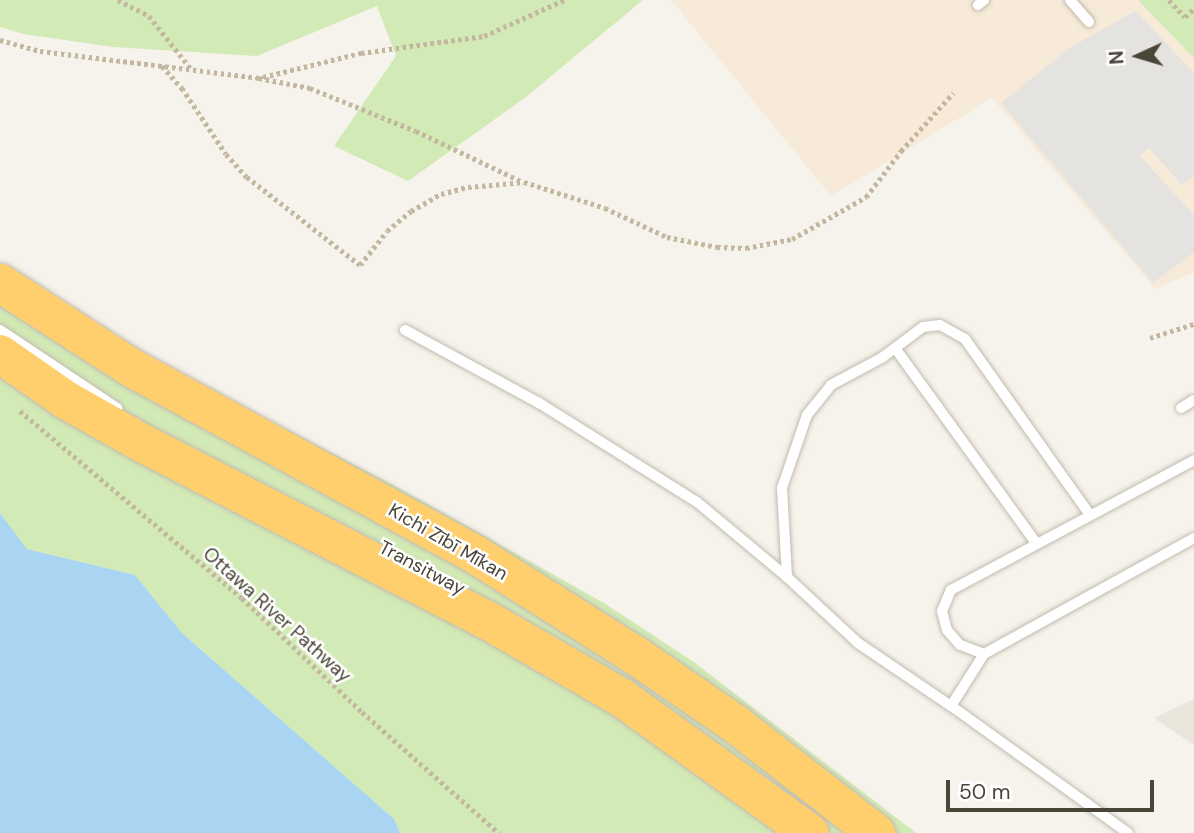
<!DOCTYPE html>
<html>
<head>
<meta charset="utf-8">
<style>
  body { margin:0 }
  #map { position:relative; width:1194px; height:833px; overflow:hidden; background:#f6f3ec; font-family:"DM Sans",sans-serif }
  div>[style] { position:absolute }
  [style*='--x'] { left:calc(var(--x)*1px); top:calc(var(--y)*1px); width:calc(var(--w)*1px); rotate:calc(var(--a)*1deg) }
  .residential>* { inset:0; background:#eae5da }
  .commercial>* { inset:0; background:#f7ead8 }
  .green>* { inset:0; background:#d2eab5 }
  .parking>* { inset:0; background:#e5e3e0 }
  .water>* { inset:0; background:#a9d4f2 }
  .path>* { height:4.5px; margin-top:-2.25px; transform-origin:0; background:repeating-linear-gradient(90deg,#c4b79f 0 3.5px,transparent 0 7px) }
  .roads { filter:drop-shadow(0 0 2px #c2bbae) drop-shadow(0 0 2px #c2bbae) }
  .lane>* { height:10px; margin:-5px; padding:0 5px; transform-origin:5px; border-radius:5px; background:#fff }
  .highway>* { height:38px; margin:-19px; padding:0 19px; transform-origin:19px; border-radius:19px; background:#ffcf6e }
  span { translate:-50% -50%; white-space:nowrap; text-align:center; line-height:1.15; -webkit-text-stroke:5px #fff; paint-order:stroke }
  .street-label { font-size:19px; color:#4b4439 }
  .north { position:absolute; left:1103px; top:21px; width:70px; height:70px; -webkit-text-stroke:5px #fff; paint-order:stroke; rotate:266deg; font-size:19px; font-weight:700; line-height:28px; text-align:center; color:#4b4439 }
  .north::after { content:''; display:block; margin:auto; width:24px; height:32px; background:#4b4439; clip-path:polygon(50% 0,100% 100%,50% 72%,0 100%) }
  .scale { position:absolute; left:946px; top:780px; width:208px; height:32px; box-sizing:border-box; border:4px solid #4b4439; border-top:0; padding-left:9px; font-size:21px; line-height:24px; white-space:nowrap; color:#4b4439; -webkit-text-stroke:5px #fff; paint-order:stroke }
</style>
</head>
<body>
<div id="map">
  <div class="residential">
    <i style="clip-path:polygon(1194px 699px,1194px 745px,1154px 718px)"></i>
  </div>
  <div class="commercial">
    <i style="clip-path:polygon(671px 0,1194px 0,1194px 272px,1155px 289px,992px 98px,831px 196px)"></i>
  </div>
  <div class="green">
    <i style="clip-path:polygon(0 0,643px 0,526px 97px,408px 181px,334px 146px,396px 56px,377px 6px,257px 56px,113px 47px,24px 34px,0 27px)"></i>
    <i style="clip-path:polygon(1138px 0,1194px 0,1194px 58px)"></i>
    <i style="clip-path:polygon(0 264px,53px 301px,187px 378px,392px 484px,604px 603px,694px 662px,916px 833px,400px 833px,394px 819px,182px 633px,135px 575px,27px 549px,0 513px)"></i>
  </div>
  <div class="parking">
    <i style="clip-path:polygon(1136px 11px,1194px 73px,1194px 176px,1182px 185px,1149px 148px,1140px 156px,1194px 215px,1194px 252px,1153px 283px,1001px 103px,1071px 47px)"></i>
  </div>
  <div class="water">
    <i style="clip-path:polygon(0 513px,27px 549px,135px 575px,182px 633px,394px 819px,400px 833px,0 833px)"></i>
  </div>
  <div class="path">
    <i style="--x:118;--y:0;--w:35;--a:27"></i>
    <i style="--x:149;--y:16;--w:69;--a:51.5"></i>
    <i style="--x:1169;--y:0;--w:23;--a:47"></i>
    <i style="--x:1185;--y:17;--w:12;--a:-42"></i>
    <i style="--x:0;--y:40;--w:41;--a:15.4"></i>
    <i style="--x:40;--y:51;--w:221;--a:7"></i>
    <i style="--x:259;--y:78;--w:52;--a:11.1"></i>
    <i style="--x:310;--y:88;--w:114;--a:22.1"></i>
    <i style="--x:416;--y:131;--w:119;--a:25.5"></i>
    <i style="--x:162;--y:66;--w:30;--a:48"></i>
    <i style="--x:182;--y:88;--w:79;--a:56.3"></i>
    <i style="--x:226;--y:154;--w:31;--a:48"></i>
    <i style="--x:247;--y:177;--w:143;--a:37.9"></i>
    <i style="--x:360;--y:265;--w:43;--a:-51.5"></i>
    <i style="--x:387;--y:231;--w:31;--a:-40"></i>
    <i style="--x:411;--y:211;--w:34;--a:-30"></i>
    <i style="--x:441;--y:194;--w:28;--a:-15"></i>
    <i style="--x:468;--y:187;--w:56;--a:-5.1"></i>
    <i style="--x:524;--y:182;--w:85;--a:17.8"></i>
    <i style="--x:605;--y:208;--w:68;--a:25.1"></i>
    <i style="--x:667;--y:237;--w:51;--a:11.3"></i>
    <i style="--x:717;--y:247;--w:29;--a:2"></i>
    <i style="--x:746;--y:248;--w:47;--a:-11.1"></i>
    <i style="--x:792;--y:239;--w:85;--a:-29.6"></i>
    <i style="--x:866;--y:197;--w:58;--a:-52.7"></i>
    <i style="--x:901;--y:151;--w:78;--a:-48.1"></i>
    <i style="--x:263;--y:77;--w:101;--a:-13.8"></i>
    <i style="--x:361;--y:53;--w:124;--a:-7.9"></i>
    <i style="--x:484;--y:36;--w:88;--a:-24.2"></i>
    <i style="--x:1150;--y:338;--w:46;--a:-17.7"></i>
    <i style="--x:20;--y:411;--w:290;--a:40.1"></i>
    <i style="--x:242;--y:598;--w:166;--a:43.5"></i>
    <i style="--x:362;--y:712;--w:183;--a:41.5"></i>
  </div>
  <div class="roads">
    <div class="lane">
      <i style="--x:1070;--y:0;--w:29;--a:49"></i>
      <i style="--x:978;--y:5;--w:8;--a:-40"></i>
      <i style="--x:0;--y:330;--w:141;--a:33.7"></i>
      <i style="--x:405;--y:330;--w:153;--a:28.6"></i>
      <i style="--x:539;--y:403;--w:186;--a:32.1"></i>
      <i style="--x:697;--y:502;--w:117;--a:39.8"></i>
      <i style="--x:787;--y:577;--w:89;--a:-93.2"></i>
      <i style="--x:782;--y:488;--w:77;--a:-71.1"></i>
      <i style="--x:807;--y:415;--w:38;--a:-51"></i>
      <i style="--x:831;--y:385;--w:59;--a:-28.3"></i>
      <i style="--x:883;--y:357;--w:50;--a:-36.9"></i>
      <i style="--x:923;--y:327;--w:17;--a:-7"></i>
      <i style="--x:940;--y:325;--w:29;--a:29"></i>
      <i style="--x:965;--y:339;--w:216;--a:54.6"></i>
      <i style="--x:895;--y:348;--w:241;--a:54.1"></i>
      <i style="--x:1181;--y:408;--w:15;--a:-32"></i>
      <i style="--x:787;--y:577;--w:97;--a:42.9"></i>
      <i style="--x:858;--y:643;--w:112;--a:34.1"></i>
      <i style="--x:984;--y:654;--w:26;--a:-159"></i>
      <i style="--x:960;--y:645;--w:20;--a:-131"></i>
      <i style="--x:947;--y:630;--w:20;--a:-105"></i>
      <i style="--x:942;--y:611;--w:23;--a:-67"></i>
      <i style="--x:951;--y:590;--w:276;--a:-28.1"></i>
      <i style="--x:1128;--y:833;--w:218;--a:-144.3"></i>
      <i style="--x:951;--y:706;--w:62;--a:-57.6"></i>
      <i style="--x:984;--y:654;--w:240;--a:-28.9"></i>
    </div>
    <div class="highway">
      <i style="--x:0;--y:283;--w:157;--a:32.8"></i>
      <i style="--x:132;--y:368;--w:392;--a:28.5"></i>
      <i style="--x:476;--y:555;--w:188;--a:32.2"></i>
      <i style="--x:635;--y:655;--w:120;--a:34.5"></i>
      <i style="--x:734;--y:723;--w:180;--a:37.8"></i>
      <i style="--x:0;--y:354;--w:80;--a:34.9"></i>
      <i style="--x:66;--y:400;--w:90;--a:29.4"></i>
      <i style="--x:144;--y:444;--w:386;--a:27.2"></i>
      <i style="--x:487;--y:620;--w:156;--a:30"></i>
      <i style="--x:622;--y:698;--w:231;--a:35.7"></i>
    </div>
  </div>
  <div class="street-label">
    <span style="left:448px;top:542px;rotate:30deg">Kichi Zībī Mīkan</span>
    <span style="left:422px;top:568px;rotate:28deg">Transitway</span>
    <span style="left:277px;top:615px;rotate:42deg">Ottawa River Pathway</span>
  </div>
  <div class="north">N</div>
  <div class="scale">50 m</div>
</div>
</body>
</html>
